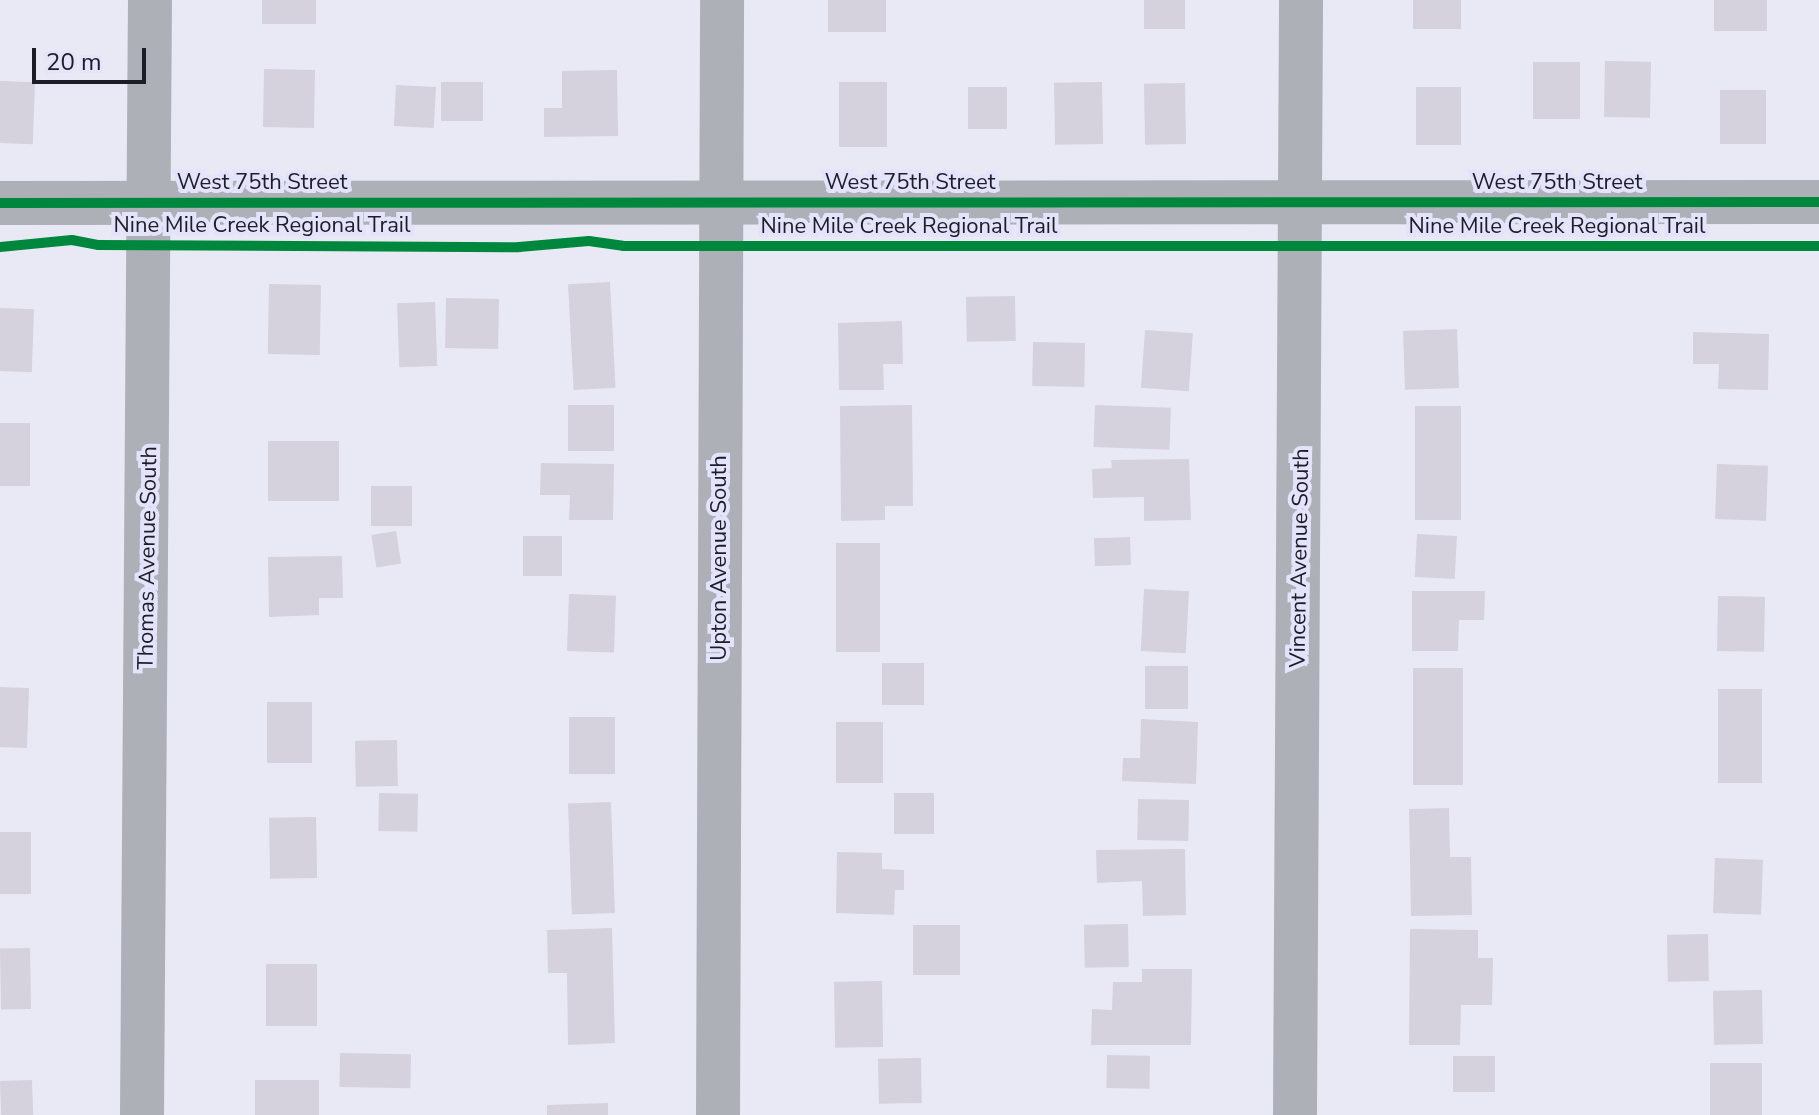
<!DOCTYPE html>
<html>
<head>
<meta charset="utf-8">
<style>
  body { margin:0 }
  #map { position:relative; width:1819px; height:1115px; overflow:hidden; background:#e9e9f5; font-family:"Nunito Sans",sans-serif }
  div>[style] { position:absolute }
  [style*='--x'] { left:calc(var(--x)*1px); top:calc(var(--y)*1px); width:calc(var(--w)*1px); rotate:calc(var(--a)*1deg) }
  .building>* { inset:0; background:#d5d1dd; transform-origin:0 0 }
  .street>* { height:44px; margin:-22px; padding:0 22px; transform-origin:22px; border-radius:22px; background:#adb0b6 }
  .cycleway>* { height:10px; margin:-5px; padding:0 5px; transform-origin:5px; border-radius:5px; background:#00873e }
  span { translate:-50% -50%; white-space:nowrap; text-align:center; line-height:1.15; -webkit-text-stroke:8px #e3e4fb; paint-order:stroke }
  .street-label { font-size:22px; color:#1d1d27 }
  .scale { position:absolute; left:32px; top:48px; width:114px; height:36px; box-sizing:border-box; border:4px solid #1d1d27; border-top:0; padding-left:10px; font-size:24px; line-height:28px; white-space:nowrap; color:#1d1d27; -webkit-text-stroke:6px #e3e4fb; paint-order:stroke }
</style>
</head>
<body>
<div id="map">
  <div class="building">
    <i style="left:262px;top:0;width:54px;height:24px"></i>
    <i style="left:828px;top:0;width:58px;height:32px"></i>
    <i style="left:1144px;top:0;width:41px;height:29px"></i>
    <i style="left:1413px;top:0;width:48px;height:29px"></i>
    <i style="left:1714px;top:0;width:53px;height:31px"></i>
    <i style="left:1605px;top:61px;width:46px;height:56px;rotate:1deg"></i>
    <i style="left:1533px;top:62px;width:47px;height:57px"></i>
    <i style="left:264px;top:69px;width:51px;height:58px;rotate:1deg"></i>
    <i style="clip-path:polygon(617px 70px,618px 136px,544px 137px,544px 108px,562px 108px,562px 71px)"></i>
    <i style="left:0;top:81px;width:35px;height:62px;rotate:2deg"></i>
    <i style="left:441px;top:82px;width:42px;height:39px"></i>
    <i style="left:839px;top:82px;width:48px;height:65px"></i>
    <i style="left:1102px;top:82px;width:62px;height:48px;rotate:89deg"></i>
    <i style="left:1185px;top:83px;width:61px;height:41px;rotate:89deg"></i>
    <i style="left:396px;top:85px;width:40px;height:41px;rotate:3deg"></i>
    <i style="left:1007px;top:87px;width:42px;height:39px;rotate:90deg"></i>
    <i style="left:1416px;top:87px;width:45px;height:58px"></i>
    <i style="left:1766px;top:90px;width:54px;height:46px;rotate:90deg"></i>
    <i style="left:610px;top:282px;width:106px;height:42px;rotate:87deg"></i>
    <i style="left:269px;top:284px;width:52px;height:70px;rotate:1deg"></i>
    <i style="left:1015px;top:296px;width:45px;height:49px;rotate:89deg"></i>
    <i style="left:446px;top:298px;width:53px;height:50px;rotate:1deg"></i>
    <i style="left:435px;top:302px;width:64px;height:38px;rotate:88deg"></i>
    <i style="left:0;top:308px;width:34px;height:63px;rotate:2deg"></i>
    <i style="clip-path:polygon(902px 321px,903px 364px,883px 364px,884px 390px,839px 390px,838px 323px)"></i>
    <i style="left:1457px;top:329px;width:59px;height:54px;rotate:88deg"></i>
    <i style="left:1145px;top:330px;width:48px;height:58px;rotate:4deg"></i>
    <i style="clip-path:polygon(1693px 332px,1769px 334px,1768px 390px,1718px 389px,1719px 364px,1693px 364px)"></i>
    <i style="left:1033px;top:342px;width:52px;height:44px;rotate:1deg"></i>
    <i style="left:568px;top:405px;width:46px;height:46px"></i>
    <i style="clip-path:polygon(912px 405px,913px 506px,885px 506px,885px 520px,841px 521px,840px 406px)"></i>
    <i style="left:1095px;top:405px;width:76px;height:42px;rotate:2deg"></i>
    <i style="left:1415px;top:406px;width:46px;height:114px"></i>
    <i style="left:0;top:423px;width:30px;height:63px"></i>
    <i style="left:268px;top:441px;width:71px;height:60px"></i>
    <i style="clip-path:polygon(1189px 459px,1191px 520px,1144px 521px,1144px 497px,1093px 498px,1092px 469px,1112px 468px,1111px 460px)"></i>
    <i style="clip-path:polygon(541px 463px,614px 464px,613px 520px,569px 520px,570px 495px,540px 495px)"></i>
    <i style="left:1717px;top:464px;width:51px;height:55px;rotate:2deg"></i>
    <i style="left:412px;top:486px;width:40px;height:41px;rotate:90deg"></i>
    <i style="left:396px;top:531px;width:33px;height:25px;rotate:81deg"></i>
    <i style="left:1417px;top:534px;width:40px;height:43px;rotate:3deg"></i>
    <i style="left:562px;top:536px;width:40px;height:39px;rotate:90deg"></i>
    <i style="left:1130px;top:537px;width:28px;height:36px;rotate:88deg"></i>
    <i style="left:836px;top:543px;width:44px;height:109px"></i>
    <i style="clip-path:polygon(342px 556px,343px 598px,319px 598px,319px 615px,269px 617px,268px 557px)"></i>
    <i style="left:1144px;top:589px;width:45px;height:62px;rotate:3deg"></i>
    <i style="clip-path:polygon(1412px 591px,1485px 591px,1484px 620px,1459px 620px,1458px 651px,1412px 651px)"></i>
    <i style="left:569px;top:594px;width:47px;height:57px;rotate:2deg"></i>
    <i style="left:1718px;top:596px;width:47px;height:55px;rotate:1deg"></i>
    <i style="left:924px;top:663px;width:42px;height:42px;rotate:90deg"></i>
    <i style="left:1145px;top:666px;width:43px;height:43px"></i>
    <i style="left:1413px;top:668px;width:50px;height:117px"></i>
    <i style="left:0;top:687px;width:29px;height:60px;rotate:2deg"></i>
    <i style="left:1718px;top:689px;width:44px;height:94px"></i>
    <i style="left:267px;top:702px;width:45px;height:61px"></i>
    <i style="left:569px;top:717px;width:46px;height:57px"></i>
    <i style="clip-path:polygon(1141px 719px,1198px 722px,1196px 784px,1122px 781px,1123px 758px,1140px 758px)"></i>
    <i style="left:836px;top:722px;width:47px;height:61px"></i>
    <i style="left:397px;top:740px;width:46px;height:42px;rotate:89deg"></i>
    <i style="left:379px;top:793px;width:39px;height:38px;rotate:1deg"></i>
    <i style="left:934px;top:793px;width:41px;height:40px;rotate:90deg"></i>
    <i style="left:1138px;top:799px;width:51px;height:41px;rotate:1deg"></i>
    <i style="left:611px;top:802px;width:111px;height:43px;rotate:88deg"></i>
    <i style="clip-path:polygon(1449px 808px,1450px 857px,1471px 857px,1472px 915px,1411px 916px,1409px 809px)"></i>
    <i style="left:316px;top:817px;width:61px;height:47px;rotate:89deg"></i>
    <i style="left:0;top:832px;width:31px;height:62px"></i>
    <i style="clip-path:polygon(1185px 849px,1186px 915px,1143px 916px,1142px 881px,1097px 883px,1096px 850px)"></i>
    <i style="clip-path:polygon(837px 852px,882px 853px,882px 869px,904px 870px,904px 890px,895px 890px,894px 915px,836px 913px)"></i>
    <i style="left:1715px;top:858px;width:48px;height:55px;rotate:2deg"></i>
    <i style="left:1128px;top:924px;width:43px;height:44px;rotate:89deg"></i>
    <i style="left:913px;top:925px;width:47px;height:50px"></i>
    <i style="clip-path:polygon(612px 928px,615px 1043px,568px 1045px,567px 973px,548px 973px,547px 930px)"></i>
    <i style="clip-path:polygon(1410px 929px,1478px 930px,1478px 958px,1493px 958px,1492px 1005px,1461px 1005px,1460px 1045px,1409px 1045px)"></i>
    <i style="left:1708px;top:934px;width:47px;height:41px;rotate:89deg"></i>
    <i style="left:30px;top:948px;width:61px;height:30px;rotate:89deg"></i>
    <i style="left:266px;top:964px;width:51px;height:62px"></i>
    <i style="clip-path:polygon(1142px 969px,1192px 969px,1191px 1045px,1091px 1045px,1092px 1009px,1112px 1010px,1113px 982px,1142px 982px)"></i>
    <i style="left:882px;top:981px;width:66px;height:48px;rotate:89deg"></i>
    <i style="left:1762px;top:990px;width:54px;height:49px;rotate:89deg"></i>
    <i style="left:340px;top:1053px;width:71px;height:34px;rotate:1deg"></i>
    <i style="left:1107px;top:1055px;width:43px;height:33px;rotate:1deg"></i>
    <i style="left:1453px;top:1056px;width:42px;height:36px"></i>
    <i style="left:921px;top:1058px;width:45px;height:43px;rotate:89deg"></i>
    <i style="left:1710px;top:1063px;width:52px;height:52px"></i>
    <i style="left:32px;top:1080px;width:35px;height:32px;rotate:88deg"></i>
    <i style="left:319px;top:1080px;width:35px;height:64px;rotate:90deg"></i>
    <i style="clip-path:polygon(608px 1103px,608px 1115px,547px 1115px,547px 1105px)"></i>
  </div>
  <div class="street">
    <i style="--x:0;--y:203;--w:1819;--a:-0.03"></i>
    <i style="--x:142;--y:1115;--w:1115;--a:-89.59"></i>
    <i style="--x:718;--y:1115;--w:1115;--a:-89.79"></i>
    <i style="--x:1295;--y:1115;--w:1115;--a:-89.69"></i>
  </div>
  <div class="cycleway">
    <i style="--x:0;--y:203;--w:1819;--a:-0.03"></i>
    <i style="--x:0;--y:247;--w:72;--a:-5.6"></i>
    <i style="--x:72;--y:240;--w:26;--a:11"></i>
    <i style="--x:98;--y:245;--w:421;--a:0.3"></i>
    <i style="--x:519;--y:247;--w:70;--a:-4.9"></i>
    <i style="--x:589;--y:241;--w:34;--a:8"></i>
    <i style="--x:623;--y:246;--w:1196;--a:0"></i>
  </div>
  <div class="street-label">
    <span style="left:262px;top:183px">West 75th Street</span>
    <span style="left:910px;top:183px">West 75th Street</span>
    <span style="left:1557px;top:183px">West 75th Street</span>
    <span style="left:262px;top:226px">Nine Mile Creek Regional Trail</span>
    <span style="left:909px;top:227px">Nine Mile Creek Regional Trail</span>
    <span style="left:1557px;top:227px">Nine Mile Creek Regional Trail</span>
    <span style="left:148px;top:558px;rotate:-89deg">Thomas Avenue South</span>
    <span style="left:720px;top:558px;rotate:-90deg">Upton Avenue South</span>
    <span style="left:1300px;top:558px;rotate:-89deg">Vincent Avenue South</span>
  </div>
  <div class="scale">20 m</div>
</div>
</body>
</html>
